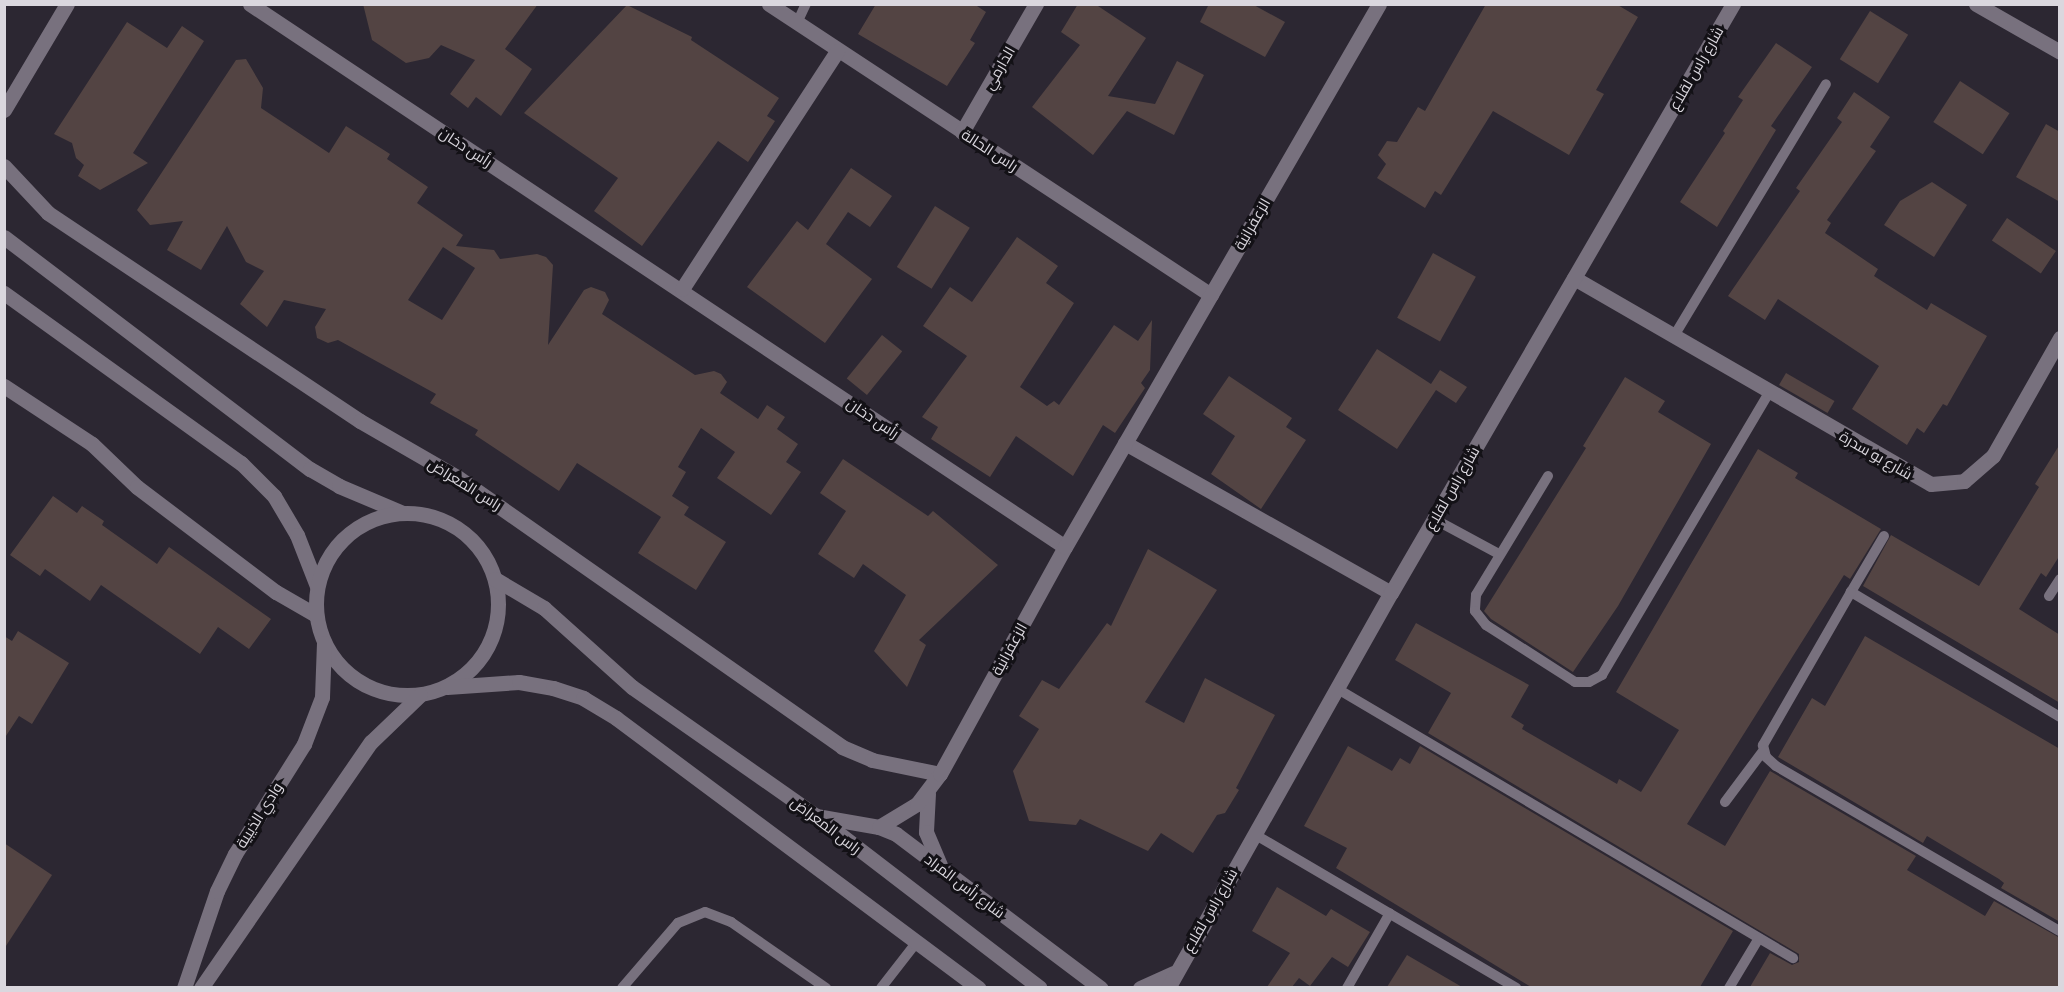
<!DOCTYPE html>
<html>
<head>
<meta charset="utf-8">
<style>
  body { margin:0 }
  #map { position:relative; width:2064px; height:992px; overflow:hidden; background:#2c2732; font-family:"PT Sans Narrow",Cairo,sans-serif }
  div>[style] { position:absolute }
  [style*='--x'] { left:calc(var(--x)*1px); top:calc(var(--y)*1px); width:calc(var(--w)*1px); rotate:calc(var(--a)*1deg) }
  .building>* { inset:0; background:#534443; transform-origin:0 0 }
  .service>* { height:10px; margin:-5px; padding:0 5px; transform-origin:5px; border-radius:5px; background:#78717e }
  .minor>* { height:15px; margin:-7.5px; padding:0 7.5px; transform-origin:7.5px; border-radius:7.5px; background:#78717e }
  .tertiary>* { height:15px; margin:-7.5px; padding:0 7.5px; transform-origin:7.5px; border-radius:7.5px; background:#78717e }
  .tertiary>.ring { margin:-7.5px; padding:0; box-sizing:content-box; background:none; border:15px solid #78717e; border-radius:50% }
  span { translate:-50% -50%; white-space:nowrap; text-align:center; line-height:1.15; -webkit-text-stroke:6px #131116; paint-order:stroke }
  .street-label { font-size:15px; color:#dad7de }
  .frame { position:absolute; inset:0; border:6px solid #dad7de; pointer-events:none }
</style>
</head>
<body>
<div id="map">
  <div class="building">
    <i style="clip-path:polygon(363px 4px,538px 4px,505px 49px,532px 69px,501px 116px,476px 97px,468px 108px,450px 94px,475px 60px,441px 45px,429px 58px,406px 63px,372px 40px)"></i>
    <i style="clip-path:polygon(876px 4px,974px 4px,986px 12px,970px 40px,975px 43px,947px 86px,858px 34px)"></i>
    <i style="clip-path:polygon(1078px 4px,1095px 4px,1146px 38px,1108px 96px,1155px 104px,1177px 61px,1204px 75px,1174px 135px,1127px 111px,1093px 155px,1032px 107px,1080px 45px,1061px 32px)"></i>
    <i style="clip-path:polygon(1209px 4px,1252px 4px,1285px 22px,1265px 57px,1200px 22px)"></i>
    <i style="clip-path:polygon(1486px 4px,1616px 4px,1638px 17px,1596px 90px,1604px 94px,1569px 155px,1493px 111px,1441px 195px,1435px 191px,1425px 208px,1377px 178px,1386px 164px,1378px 155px,1387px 141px,1397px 142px,1418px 107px,1425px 111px)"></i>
    <i style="clip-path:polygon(627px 5px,692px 37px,691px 40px,779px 98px,767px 116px,775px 121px,748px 162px,718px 141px,642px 246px,594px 211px,618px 178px,524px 113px)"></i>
    <i style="left:1870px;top:11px;width:45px;height:57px;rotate:32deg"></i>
    <i style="clip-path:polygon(127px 22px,167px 48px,182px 26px,204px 41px,133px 153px,148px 163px,100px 190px,78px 176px,84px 165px,76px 158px,72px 143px,54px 134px)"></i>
    <i style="clip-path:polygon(1776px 43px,1812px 67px,1771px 126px,1776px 130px,1717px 227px,1680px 202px,1725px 133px,1723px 131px,1743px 100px,1738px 97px)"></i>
    <i style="clip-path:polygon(evenodd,246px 59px,263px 88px,261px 108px,329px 153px,346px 126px,390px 154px,387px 159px,428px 187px,417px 203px,463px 235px,456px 246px,494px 250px,500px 259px,537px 254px,546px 257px,553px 265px,548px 345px,584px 290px,591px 287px,605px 292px,609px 300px,602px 314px,695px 375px,714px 371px,721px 374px,727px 382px,720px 393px,758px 419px,767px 405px,785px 417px,777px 429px,798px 444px,786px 462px,801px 472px,771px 515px,717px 478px,735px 452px,701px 428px,678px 467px,686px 472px,672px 496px,689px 507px,684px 515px,726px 542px,696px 590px,638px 553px,661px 517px,577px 463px,559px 491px,475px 435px,478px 430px,430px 403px,436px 394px,338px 340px,328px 343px,317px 338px,315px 327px,326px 309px,284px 300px,267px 327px,240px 304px,264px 271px,246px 262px,227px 226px,201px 270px,167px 250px,183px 221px,150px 225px,137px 210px,236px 60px,246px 59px,443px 247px,475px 268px,442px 320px,408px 300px,443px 247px)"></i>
    <i style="left:1960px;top:81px;width:59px;height:49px;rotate:33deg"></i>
    <i style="clip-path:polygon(1854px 92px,1890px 117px,1870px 147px,1876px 151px,1827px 220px,1831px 223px,1825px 233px,1878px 269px,1874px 276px,1927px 310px,1931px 303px,1987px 336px,1947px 406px,1943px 404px,1924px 433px,1917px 428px,1907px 445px,1852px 409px,1879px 366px,1778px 299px,1765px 320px,1728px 296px,1800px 191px,1796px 188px,1842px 122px,1837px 118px)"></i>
    <i style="clip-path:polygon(2046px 124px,2060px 132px,2060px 202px,2016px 177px)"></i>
    <i style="clip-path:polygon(851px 168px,892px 196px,870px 227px,848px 212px,826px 244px,872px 279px,825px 343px,747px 287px,797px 221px,808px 230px)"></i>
    <i style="clip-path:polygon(1932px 182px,1967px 205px,1934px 257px,1884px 225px,1900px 201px)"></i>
    <i style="left:935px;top:206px;width:41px;height:72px;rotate:32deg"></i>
    <i style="left:2007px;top:218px;width:59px;height:27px;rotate:34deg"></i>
    <i style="clip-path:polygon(1017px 237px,1058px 266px,1046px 283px,1074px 303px,1020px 387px,1047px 406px,1054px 401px,1059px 405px,1114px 325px,1138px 341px,1152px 320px,1150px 370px,1141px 383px,1145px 388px,1115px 433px,1103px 425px,1073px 476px,1016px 436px,990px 477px,931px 439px,938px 427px,922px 417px,967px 356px,923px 326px,950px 287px,972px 302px)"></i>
    <i style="left:1433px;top:253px;width:49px;height:74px;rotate:29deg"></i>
    <i style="left:882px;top:335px;width:26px;height:56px;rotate:39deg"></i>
    <i style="clip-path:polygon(1377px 349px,1431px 384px,1440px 370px,1467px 387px,1456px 403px,1436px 390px,1397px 449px,1338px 410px)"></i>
    <i style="left:1786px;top:373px;width:56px;height:14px;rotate:30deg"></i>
    <i style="clip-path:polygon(1229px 376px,1292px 418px,1286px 427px,1306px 440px,1261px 509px,1211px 474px,1235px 436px,1203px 414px)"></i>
    <i style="clip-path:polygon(1625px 377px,1665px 401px,1658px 412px,1711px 444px,1618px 606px,1573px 672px,1491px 619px,1484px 611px,1586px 448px,1583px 446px)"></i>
    <i style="clip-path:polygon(2060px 444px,2060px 555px,2046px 577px,2041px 573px,2019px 609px,2060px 635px,2060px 703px,1863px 586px,1891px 535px,1979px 586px,2039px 487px,2035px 484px)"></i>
    <i style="clip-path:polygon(1758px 449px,1798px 473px,1795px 478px,1881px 529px,1850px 579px,1844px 575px,1687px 824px,1725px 846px,1770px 771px,1916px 856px,1907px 870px,1985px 916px,1994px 901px,2060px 938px,2060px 987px,1750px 987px,1770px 953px,1792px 965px,1799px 962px,1799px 954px,1428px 733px,1451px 693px,1395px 660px,1416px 623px,1529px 685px,1511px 717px,1524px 725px,1522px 729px,1617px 784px,1619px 779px,1641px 792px,1679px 730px,1616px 692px)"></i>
    <i style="clip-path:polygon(843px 459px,928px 516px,933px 511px,998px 565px,919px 640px,926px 645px,907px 687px,874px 651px,906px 595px,863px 564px,854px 578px,818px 554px,846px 511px,820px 493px)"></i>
    <i style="clip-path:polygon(53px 496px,77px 513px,82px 506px,104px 521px,102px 525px,157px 564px,169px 547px,271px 619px,249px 649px,218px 627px,200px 654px,101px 585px,90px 601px,45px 569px,40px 576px,10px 555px)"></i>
    <i style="clip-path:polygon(1148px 549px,1217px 590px,1145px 702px,1184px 723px,1205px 678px,1275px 715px,1236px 788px,1239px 790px,1225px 813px,1217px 815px,1193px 853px,1161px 833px,1148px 851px,1080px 819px,1076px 825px,1029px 821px,1013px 771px,1039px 729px,1019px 716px,1042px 680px,1059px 689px,1107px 623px,1111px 626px)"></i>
    <i style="clip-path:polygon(18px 631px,69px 663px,32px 724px,19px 716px,4px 739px,4px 636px,12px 641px)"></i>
    <i style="clip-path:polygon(1865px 636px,2060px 749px,2060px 922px,2001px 888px,2004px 883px,1999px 879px,1927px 836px,1923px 843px,1778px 757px,1812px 698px,1825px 706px)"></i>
    <i style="clip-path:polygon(1348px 746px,1392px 771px,1400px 758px,1410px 764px,1420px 746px,1733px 931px,1700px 987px,1531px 987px,1336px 868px,1347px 848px,1304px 826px)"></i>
    <i style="clip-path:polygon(4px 843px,52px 875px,4px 949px)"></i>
    <i style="clip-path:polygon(1277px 887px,1326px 916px,1331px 909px,1370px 932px,1348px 967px,1332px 957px,1310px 986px,1299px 978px,1292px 987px,1267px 987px,1290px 953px,1252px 931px)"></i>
    <i style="clip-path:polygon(1407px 955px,1462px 987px,1387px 987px)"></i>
  </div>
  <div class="service">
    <i style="--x:797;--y:23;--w:21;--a:-65"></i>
    <i style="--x:1674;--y:336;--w:294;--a:-58.9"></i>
    <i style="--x:1548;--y:476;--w:139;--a:121.2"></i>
    <i style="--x:1476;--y:595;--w:16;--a:94"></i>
    <i style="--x:1475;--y:611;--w:18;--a:52"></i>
    <i style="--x:1486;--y:625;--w:106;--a:32.6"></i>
    <i style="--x:1575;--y:682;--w:14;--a:0"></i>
    <i style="--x:1589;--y:682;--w:15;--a:-28"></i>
    <i style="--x:1602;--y:675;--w:328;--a:-59.4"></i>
    <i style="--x:1434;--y:519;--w:74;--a:28.3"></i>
    <i style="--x:1851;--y:592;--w:65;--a:-59.5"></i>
    <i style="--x:2049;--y:596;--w:20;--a:-57"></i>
    <i style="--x:1336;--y:688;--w:531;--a:30.58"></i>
    <i style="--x:2060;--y:717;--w:244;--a:-149.1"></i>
    <i style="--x:1851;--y:592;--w:177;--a:119.9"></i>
    <i style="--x:1763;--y:745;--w:12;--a:76"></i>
    <i style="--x:1766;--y:757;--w:13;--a:42"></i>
    <i style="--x:1776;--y:766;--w:328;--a:30.2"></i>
    <i style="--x:1725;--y:802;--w:64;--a:-53.3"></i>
    <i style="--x:1254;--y:834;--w:304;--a:30.4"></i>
    <i style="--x:622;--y:988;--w:86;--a:-49.3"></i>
    <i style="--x:678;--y:923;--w:29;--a:-22"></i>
    <i style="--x:705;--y:912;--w:28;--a:21"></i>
    <i style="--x:731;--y:922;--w:116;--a:34.8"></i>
    <i style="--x:881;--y:988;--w:57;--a:-52.1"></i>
    <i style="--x:1347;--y:988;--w:86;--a:-60.2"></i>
    <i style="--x:1729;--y:988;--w:58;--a:-59"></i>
  </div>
  <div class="minor">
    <i style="--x:250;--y:4;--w:979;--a:33.67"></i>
    <i style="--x:769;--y:4;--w:529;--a:33.36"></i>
    <i style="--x:1976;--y:4;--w:97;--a:29.7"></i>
    <i style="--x:4;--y:110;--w:123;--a:-59.3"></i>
    <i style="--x:962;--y:132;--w:148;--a:-60"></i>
    <i style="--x:4;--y:166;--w:64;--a:46.9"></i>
    <i style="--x:48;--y:213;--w:375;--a:33.7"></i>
    <i style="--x:360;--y:421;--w:112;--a:30"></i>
    <i style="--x:457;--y:477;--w:470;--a:35"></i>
    <i style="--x:842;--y:747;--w:33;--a:23"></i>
    <i style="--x:872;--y:760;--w:69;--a:11.6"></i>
    <i style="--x:1574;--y:278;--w:412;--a:30"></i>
    <i style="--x:1931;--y:484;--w:33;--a:-5"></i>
    <i style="--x:1964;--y:481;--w:38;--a:-41"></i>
    <i style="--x:1993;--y:456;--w:136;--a:-60.4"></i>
    <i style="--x:682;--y:289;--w:284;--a:-56.9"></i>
    <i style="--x:4;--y:386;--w:105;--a:33.4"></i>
    <i style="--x:92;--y:444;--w:62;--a:43.7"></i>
    <i style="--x:137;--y:487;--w:174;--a:37.1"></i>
    <i style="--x:276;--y:592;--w:46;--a:29.9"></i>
    <i style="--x:1125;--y:443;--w:305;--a:29.4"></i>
    <i style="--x:928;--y:793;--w:39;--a:93"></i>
    <i style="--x:926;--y:832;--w:36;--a:67"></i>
    <i style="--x:816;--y:816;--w:64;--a:9.9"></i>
    <i style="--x:879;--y:827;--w:18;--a:22"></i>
    <i style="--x:896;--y:834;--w:256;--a:37"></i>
    <i style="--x:879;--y:827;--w:44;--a:-31.2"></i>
    <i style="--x:917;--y:804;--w:38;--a:-53"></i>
    <i style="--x:940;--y:774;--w:259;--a:-61.2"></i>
    <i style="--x:1065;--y:547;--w:627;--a:-59.96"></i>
    <i style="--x:1140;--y:988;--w:37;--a:-24"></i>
    <i style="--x:1168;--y:988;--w:454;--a:-60.6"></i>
    <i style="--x:1391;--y:593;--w:681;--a:-59.86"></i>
  </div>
  <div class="tertiary">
    <i style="--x:4;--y:237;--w:384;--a:37.2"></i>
    <i style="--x:310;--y:469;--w:34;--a:30"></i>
    <i style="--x:339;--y:486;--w:69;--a:22.9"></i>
    <i style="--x:4;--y:293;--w:292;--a:35.7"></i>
    <i style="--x:241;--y:463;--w:47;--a:45"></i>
    <i style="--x:274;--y:496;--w:45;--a:59.5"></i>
    <i style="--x:297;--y:535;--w:55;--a:68.6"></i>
    <i class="ring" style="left:316px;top:513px;width:167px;height:167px"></i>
    <i style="--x:495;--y:579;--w:57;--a:30.6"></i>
    <i style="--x:544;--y:608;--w:118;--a:41.9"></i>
    <i style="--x:632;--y:687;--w:225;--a:35"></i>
    <i style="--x:816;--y:816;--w:282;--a:37.5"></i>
    <i style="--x:447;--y:687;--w:72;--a:-4"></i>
    <i style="--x:519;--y:682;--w:35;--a:10"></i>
    <i style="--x:553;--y:688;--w:32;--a:18"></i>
    <i style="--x:583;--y:698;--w:39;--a:31"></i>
    <i style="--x:616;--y:718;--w:452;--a:36.7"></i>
    <i style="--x:184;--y:988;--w:102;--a:-71.2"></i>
    <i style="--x:217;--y:891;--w:41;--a:-64.1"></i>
    <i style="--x:235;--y:854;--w:130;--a:-57.9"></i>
    <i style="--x:304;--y:744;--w:50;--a:-69"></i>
    <i style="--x:322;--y:697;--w:54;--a:-87.9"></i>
    <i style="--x:201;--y:988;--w:299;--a:-55.4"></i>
    <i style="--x:371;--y:742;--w:68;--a:-43.8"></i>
  </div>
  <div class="street-label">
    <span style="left:999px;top:68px;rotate:-60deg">الدارمي</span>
    <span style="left:1696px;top:68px;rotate:-60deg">شارع راس لقلاع</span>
    <span style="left:466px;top:147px;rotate:33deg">رأس دخان</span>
    <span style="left:990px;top:150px;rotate:33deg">راس الحالة</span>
    <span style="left:1252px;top:224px;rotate:-60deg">الزعفرانية</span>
    <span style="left:873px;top:418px;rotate:34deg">رأس دخان</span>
    <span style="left:1876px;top:455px;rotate:30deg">شارع بو سدرة</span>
    <span style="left:465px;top:484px;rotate:32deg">راس المعراض</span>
    <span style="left:1452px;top:488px;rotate:-60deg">شارع راس لقلاع</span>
    <span style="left:1009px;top:649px;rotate:-61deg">الزعفرانية</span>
    <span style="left:259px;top:815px;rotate:-58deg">وادي الذيبية</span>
    <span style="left:826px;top:825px;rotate:37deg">راس المعراض</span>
    <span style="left:965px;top:886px;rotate:37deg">شارع رأس المراد</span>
    <span style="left:1210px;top:910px;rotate:-60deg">شارع راس لقلاع</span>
  </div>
  <div class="frame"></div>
</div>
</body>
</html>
